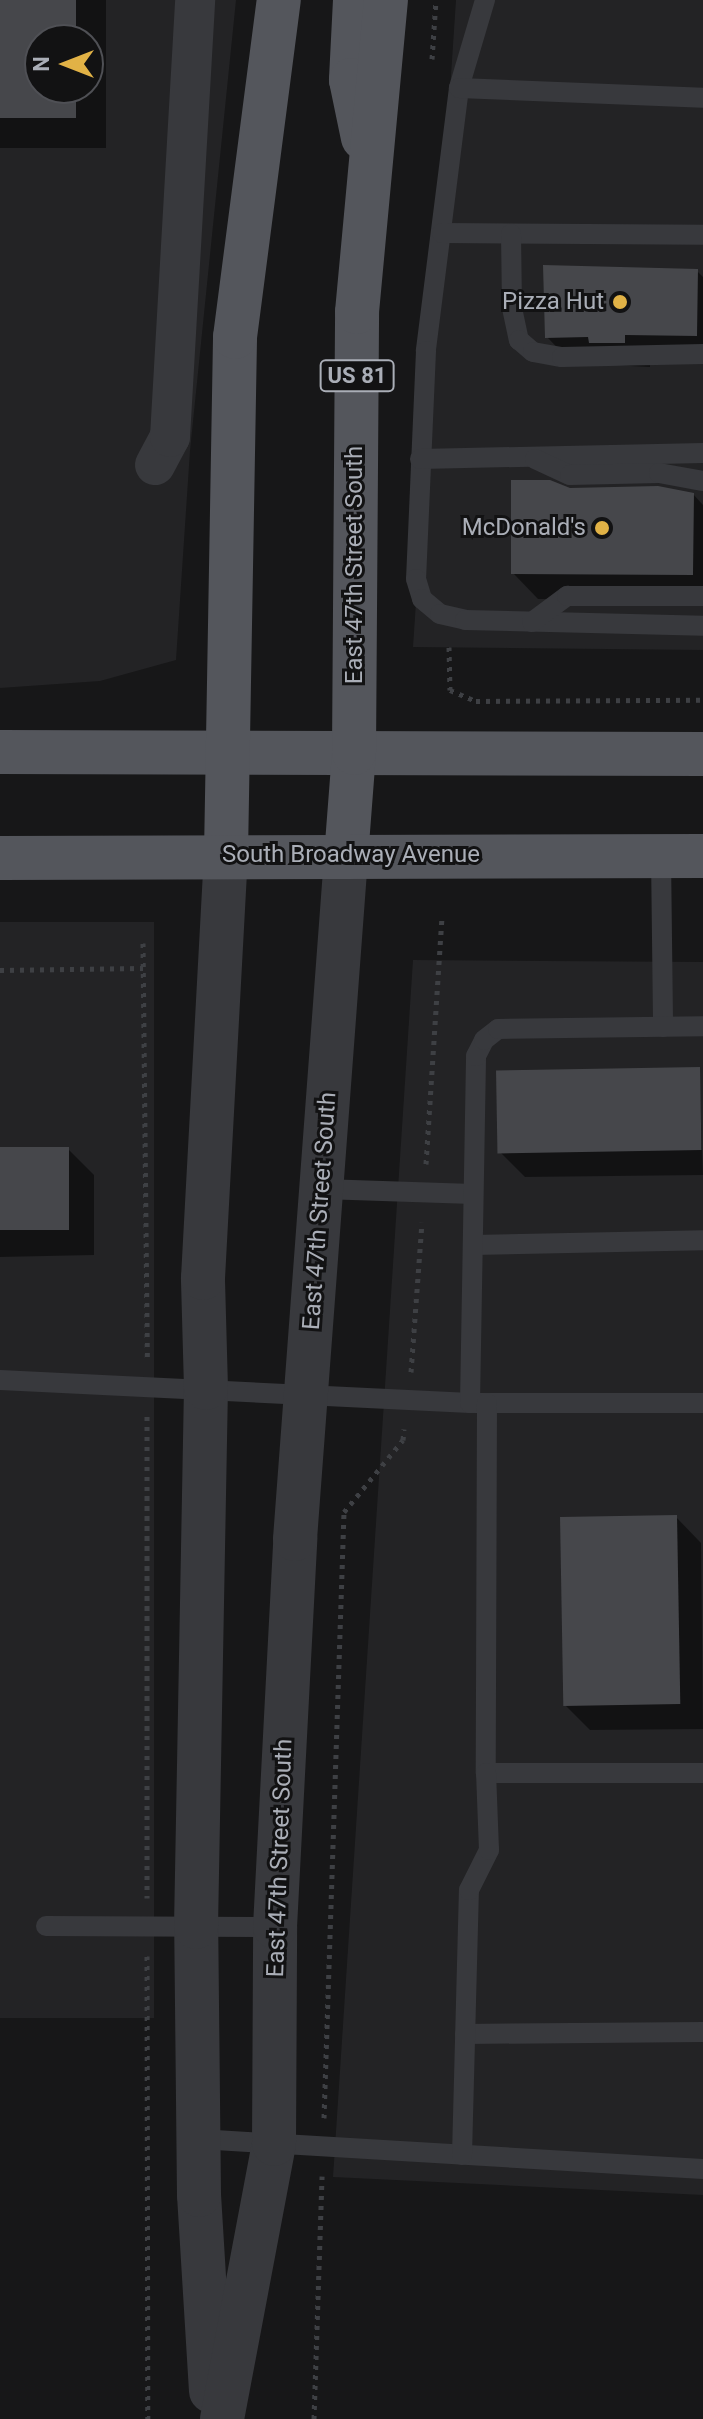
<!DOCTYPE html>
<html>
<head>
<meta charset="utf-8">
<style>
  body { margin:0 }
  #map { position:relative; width:703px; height:2419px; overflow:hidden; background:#171718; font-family:Roboto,sans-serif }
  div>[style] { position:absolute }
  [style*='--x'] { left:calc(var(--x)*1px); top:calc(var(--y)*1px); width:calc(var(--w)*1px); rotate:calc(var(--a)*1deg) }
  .built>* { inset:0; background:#232325; transform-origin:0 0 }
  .shadow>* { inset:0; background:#0007 }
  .building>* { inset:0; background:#46474b; transform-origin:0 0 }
  .path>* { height:5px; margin-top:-2.5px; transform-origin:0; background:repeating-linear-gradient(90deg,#3e4044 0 4px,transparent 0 10px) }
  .service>* { height:20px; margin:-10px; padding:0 10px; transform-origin:10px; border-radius:10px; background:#38393d }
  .minor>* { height:40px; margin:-20px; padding:0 20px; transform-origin:20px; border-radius:20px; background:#38393d }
  .tertiary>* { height:44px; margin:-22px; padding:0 22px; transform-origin:22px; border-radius:22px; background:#38393d }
  .primary>* { height:44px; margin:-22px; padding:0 22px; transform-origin:22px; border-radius:22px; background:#54565c }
  .dots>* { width:22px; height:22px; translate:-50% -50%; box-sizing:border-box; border:4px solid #121213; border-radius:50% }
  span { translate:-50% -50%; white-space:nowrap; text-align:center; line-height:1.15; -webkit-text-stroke:6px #121213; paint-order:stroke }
  .shield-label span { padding:2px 6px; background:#121213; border:2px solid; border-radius:6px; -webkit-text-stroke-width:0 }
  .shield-label { font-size:22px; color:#aaaeb7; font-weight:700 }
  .poi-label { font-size:24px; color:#aaaeb7 }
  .right { translate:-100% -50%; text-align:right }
  .street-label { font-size:24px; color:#aaaeb7 }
  .north { position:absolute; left:24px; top:24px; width:80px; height:80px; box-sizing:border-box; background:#121213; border:2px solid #4f5055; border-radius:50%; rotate:270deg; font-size:22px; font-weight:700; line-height:32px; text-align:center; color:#aaaeb7 }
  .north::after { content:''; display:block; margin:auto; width:28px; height:36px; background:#e1b246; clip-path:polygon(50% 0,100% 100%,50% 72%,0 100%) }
</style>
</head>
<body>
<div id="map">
  <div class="built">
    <i style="clip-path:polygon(evenodd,0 0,236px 0,190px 451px,176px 660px,100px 681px,0 688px,0 0,40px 40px,88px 40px,88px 88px,40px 88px,40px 40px)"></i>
    <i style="clip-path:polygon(456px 0,703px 0,703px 650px,413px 647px)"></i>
    <i style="left:154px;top:922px;width:1096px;height:154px;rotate:90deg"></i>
    <i style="clip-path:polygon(413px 960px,703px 962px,703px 2195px,333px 2177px)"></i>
  </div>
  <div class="shadow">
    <i style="clip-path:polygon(evenodd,0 0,106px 0,106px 148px,0 148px,0 0,40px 40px,88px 40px,88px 88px,40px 88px,40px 40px)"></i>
    <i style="clip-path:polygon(697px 271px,703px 277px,703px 361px,650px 360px,650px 367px,572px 363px,547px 337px)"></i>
    <i style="clip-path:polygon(570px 490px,693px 494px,703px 505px,703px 600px,538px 599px,513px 573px)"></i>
    <i style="clip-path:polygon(699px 1069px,703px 1175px,525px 1177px,499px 1151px)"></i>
    <i style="clip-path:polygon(68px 1149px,94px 1175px,94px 1255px,0 1257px,0 1151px)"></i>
    <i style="clip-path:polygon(676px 1517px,701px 1543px,703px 1729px,590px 1730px,564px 1704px)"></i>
  </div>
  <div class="building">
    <i style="clip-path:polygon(0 0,76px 0,76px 40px,40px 40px,40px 88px,76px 88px,76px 118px,0 118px)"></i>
    <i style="clip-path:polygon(543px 265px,698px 269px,697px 336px,625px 335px,625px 343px,589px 343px,588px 337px,545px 338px)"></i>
    <i style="clip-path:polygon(511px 480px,550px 480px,570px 488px,658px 486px,694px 493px,693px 575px,511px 574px)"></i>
    <i style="left:700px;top:1067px;width:83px;height:204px;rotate:89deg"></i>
    <i style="left:69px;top:1147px;width:83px;height:69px;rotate:90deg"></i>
    <i style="left:677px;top:1515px;width:189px;height:117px;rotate:89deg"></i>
  </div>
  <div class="path">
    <i style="--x:432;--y:59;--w:59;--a:-86.1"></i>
    <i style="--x:449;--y:647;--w:43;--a:88.7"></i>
    <i style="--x:450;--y:690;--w:28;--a:23"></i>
    <i style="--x:476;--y:701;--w:227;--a:-0.3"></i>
    <i style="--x:143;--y:943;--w:415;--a:89.4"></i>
    <i style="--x:0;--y:970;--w:143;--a:-0.8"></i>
    <i style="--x:426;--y:1164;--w:247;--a:-86.3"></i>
    <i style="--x:411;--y:1372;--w:150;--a:-85.8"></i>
    <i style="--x:147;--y:1416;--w:482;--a:90"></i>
    <i style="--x:147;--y:1956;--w:463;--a:89.9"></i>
    <i style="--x:324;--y:2118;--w:606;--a:-88.11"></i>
    <i style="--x:344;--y:1512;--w:93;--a:-50.7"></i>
    <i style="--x:403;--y:1440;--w:11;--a:-85"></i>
    <i style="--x:314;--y:2419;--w:243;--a:-88.1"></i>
  </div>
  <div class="service">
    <i style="--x:485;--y:0;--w:92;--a:106.5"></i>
    <i style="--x:459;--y:88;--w:265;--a:97.2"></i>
    <i style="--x:426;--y:351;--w:228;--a:92.5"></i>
    <i style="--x:416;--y:579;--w:21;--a:73"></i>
    <i style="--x:422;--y:599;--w:23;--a:40"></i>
    <i style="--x:440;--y:614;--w:26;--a:13"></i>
    <i style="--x:465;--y:620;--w:238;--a:1.4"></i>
    <i style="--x:459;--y:88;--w:244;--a:2.3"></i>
    <i style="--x:442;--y:233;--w:261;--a:0.4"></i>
    <i style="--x:511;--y:234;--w:74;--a:89.2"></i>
    <i style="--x:512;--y:308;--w:33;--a:78"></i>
    <i style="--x:519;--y:340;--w:18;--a:41"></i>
    <i style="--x:533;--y:352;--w:29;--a:10"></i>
    <i style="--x:562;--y:357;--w:141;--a:-1.2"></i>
    <i style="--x:420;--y:459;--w:283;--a:-1.2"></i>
    <i style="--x:535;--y:459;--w:38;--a:25"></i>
    <i style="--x:570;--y:475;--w:89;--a:-1.3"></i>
    <i style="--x:659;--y:473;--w:45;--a:10.3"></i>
    <i style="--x:532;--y:622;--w:44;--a:-36.6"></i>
    <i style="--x:567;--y:596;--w:136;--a:0"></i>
    <i style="--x:661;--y:856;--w:171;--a:89.3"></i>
    <i style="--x:322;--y:1189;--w:151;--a:1.9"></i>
    <i style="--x:473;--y:1245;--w:230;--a:-1.2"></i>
    <i style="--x:0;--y:1380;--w:471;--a:2.8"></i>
    <i style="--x:470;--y:1403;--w:233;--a:0"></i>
    <i style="--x:470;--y:1403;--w:347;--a:-89"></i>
    <i style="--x:476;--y:1056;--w:18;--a:-63"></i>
    <i style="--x:484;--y:1040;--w:18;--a:-38"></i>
    <i style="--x:498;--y:1029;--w:205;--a:-0.8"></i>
    <i style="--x:487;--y:1403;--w:370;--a:90.2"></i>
    <i style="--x:486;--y:1773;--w:217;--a:0"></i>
    <i style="--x:46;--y:1926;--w:229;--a:0.3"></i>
    <i style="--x:465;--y:2034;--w:238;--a:-0.5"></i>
    <i style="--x:199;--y:2139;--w:505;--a:3.41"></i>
    <i style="--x:462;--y:2155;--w:265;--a:-88.5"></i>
    <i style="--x:469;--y:1890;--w:45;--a:-63.4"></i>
    <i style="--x:489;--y:1850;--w:77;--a:-92.2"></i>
  </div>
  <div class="minor">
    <i style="--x:155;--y:465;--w:32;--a:-62"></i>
    <i style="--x:170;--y:437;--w:438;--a:-86.7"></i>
  </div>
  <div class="tertiary">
    <i style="--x:211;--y:2391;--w:196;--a:-93.5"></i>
    <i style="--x:199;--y:2195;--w:268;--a:-90.6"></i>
    <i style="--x:196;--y:1927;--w:539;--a:-88.94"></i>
    <i style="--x:206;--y:1388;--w:110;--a:-91.6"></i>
    <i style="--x:203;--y:1278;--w:425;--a:-86.9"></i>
    <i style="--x:222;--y:2419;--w:280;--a:-79.3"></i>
    <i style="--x:274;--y:2144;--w:217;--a:-89.7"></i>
    <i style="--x:275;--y:1927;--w:389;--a:-87"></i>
    <i style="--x:295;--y:1539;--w:684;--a:-85.72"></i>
  </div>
  <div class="primary">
    <i style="--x:355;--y:0;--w:80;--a:92.9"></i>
    <i style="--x:351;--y:80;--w:59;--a:78.3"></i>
    <i style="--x:0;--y:752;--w:703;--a:0.16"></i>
    <i style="--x:226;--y:854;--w:517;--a:-89"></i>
    <i style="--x:235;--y:337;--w:340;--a:-82.6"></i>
    <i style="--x:346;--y:857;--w:104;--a:-85.6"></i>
    <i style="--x:354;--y:753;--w:441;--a:-89.6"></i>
    <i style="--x:357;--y:312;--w:313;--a:-84.7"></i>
    <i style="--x:0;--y:858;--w:703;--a:-0.16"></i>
  </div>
  <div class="dots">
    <i style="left:620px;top:302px;background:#e1b246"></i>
    <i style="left:602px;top:528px;background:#e1b246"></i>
  </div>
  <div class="shield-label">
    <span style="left:357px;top:376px">US 81</span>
  </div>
  <div class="poi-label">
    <span class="right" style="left:604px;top:302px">Pizza Hut</span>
    <span class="right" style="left:586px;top:528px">McDonald's</span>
  </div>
  <div class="street-label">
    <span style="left:355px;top:565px;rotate:-90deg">East 47th Street South</span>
    <span style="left:351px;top:855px">South Broadway Avenue</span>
    <span style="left:320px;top:1211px;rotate:-86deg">East 47th Street South</span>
    <span style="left:280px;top:1858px;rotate:-88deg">East 47th Street South</span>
  </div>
  <div class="north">N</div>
</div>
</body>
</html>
